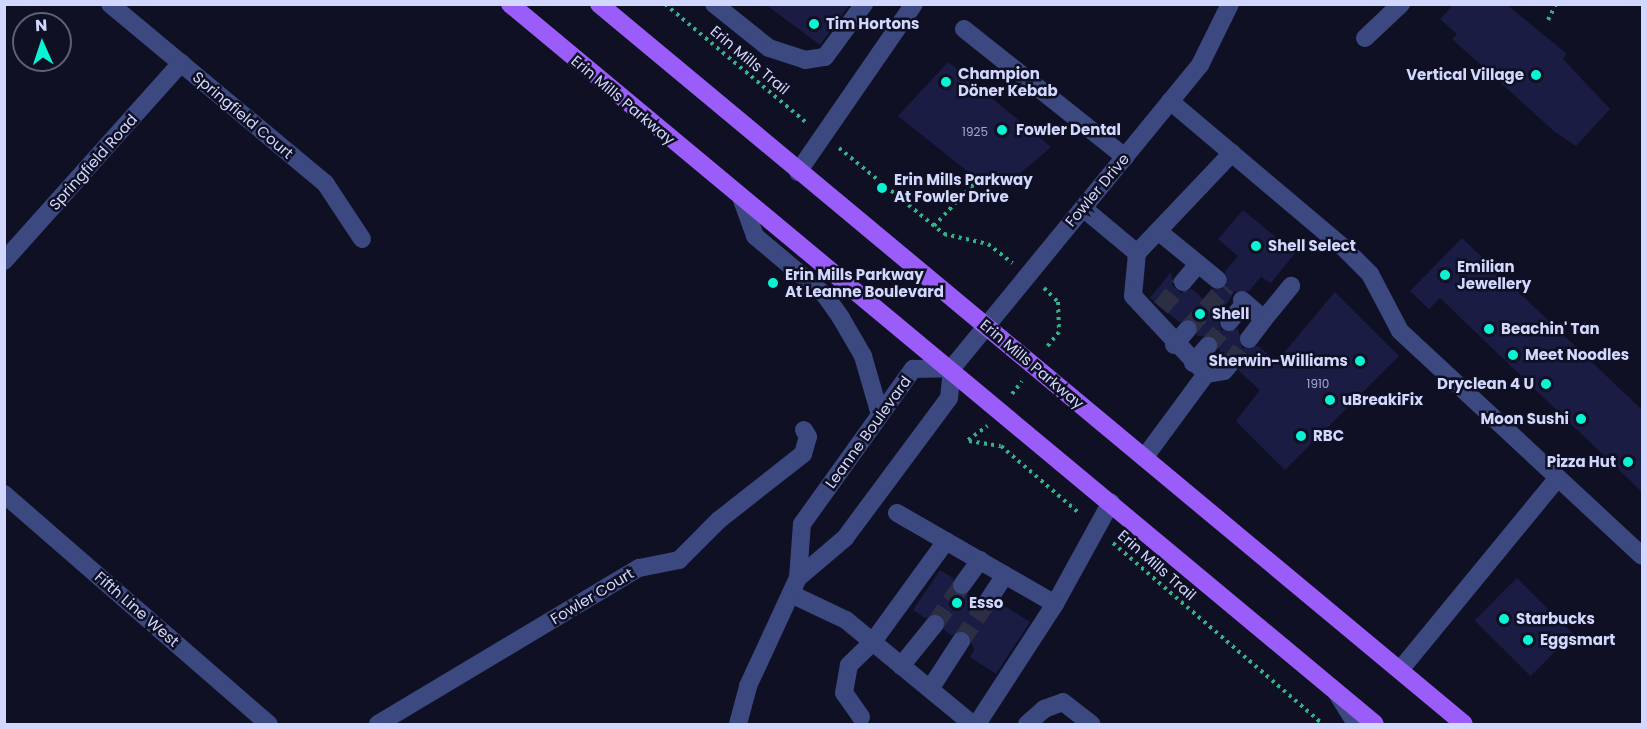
<!DOCTYPE html>
<html>
<head>
<meta charset="utf-8">
<style>
  body { margin:0 }
  #map { position:relative; width:1647px; height:729px; overflow:hidden; background:#0f1023; font-family:Poppins,sans-serif }
  div>[style] { position:absolute }
  [style*='--x'] { left:calc(var(--x)*1px); top:calc(var(--y)*1px); width:calc(var(--w)*1px); rotate:calc(var(--a)*1deg) }
  .building>* { inset:0; background:#1b1c43; transform-origin:0 0 }
  .minor-tunnel>* { height:18px; margin-top:-9px; transform-origin:0; background:repeating-linear-gradient(90deg,#2c2e44 0 18px,transparent 0 27px) }
  .path>* { height:4px; margin-top:-2px; transform-origin:0; background:repeating-linear-gradient(90deg,#33b18c 0 3px,transparent 0 7.5px) }
  .minor>* { height:18px; margin:-9px; padding:0 9px; transform-origin:9px; border-radius:9px; background:#3b4980 }
  .major>* { height:18px; margin:-9px; padding:0 9px; transform-origin:9px; border-radius:9px; background:#9b5dfa }
  .dots>* { width:16px; height:16px; translate:-50% -50%; box-sizing:border-box; border:3px solid #0f1023; border-radius:50% }
  span { translate:-50% -50%; white-space:nowrap; text-align:center; line-height:1.15; -webkit-text-stroke:5px #0f1023; paint-order:stroke }
  .number-label { font-size:12px; color:#a4a8cf }
  .number-label span { -webkit-text-stroke-width:0 }
  .poi-label { font-size:15px; color:#d2d7fe; font-weight:700 }
  .left { translate:0 -50%; text-align:left }
  .right { translate:-100% -50%; text-align:right }
  .street-label { font-size:15px; color:#d2d7fe }
  .frame { position:absolute; inset:0; border:6px solid #d2d7fe; pointer-events:none }
  .north { position:absolute; left:12px; top:12px; width:60px; height:60px; box-sizing:border-box; background:#0f1023; border:2px solid #5d607b; border-radius:50%; rotate:357deg; font-size:16px; font-weight:700; line-height:24px; text-align:center; color:#d2d7fe }
  .north::after { content:''; display:block; margin:auto; width:21px; height:27px; background:#08f4d5; clip-path:polygon(50% 0,100% 100%,50% 72%,0 100%) }
</style>
</head>
<body>
<div id="map">
  <div class="building">
    <i style="clip-path:polygon(765px 4px,850px 4px,820px 45px)"></i>
    <i style="clip-path:polygon(1454px 4px,1506px 4px,1567px 54px,1563px 59px,1610px 109px,1576px 146px,1555px 132px,1452px 39px,1457px 34px,1440px 19px)"></i>
    <i style="clip-path:polygon(948px 62px,1051px 147px,1016px 177px,977px 179px,898px 116px)"></i>
    <i style="clip-path:polygon(1243px 210px,1295px 253px,1271px 283px,1261px 277px,1249px 291px,1234px 292px,1218px 319px,1221px 330px,1238px 329px,1242px 348px,1258px 346px,1277px 361px,1335px 292px,1399px 356px,1285px 470px,1236px 421px,1260px 390px,1239px 371px,1238px 356px,1222px 357px,1215px 337px,1197px 336px,1195px 320px,1179px 322px,1150px 298px,1171px 272px,1173px 286px,1181px 293px,1192px 289px,1203px 299px,1211px 289px,1226px 288px,1225px 271px,1238px 256px,1218px 239px)"></i>
    <i style="clip-path:polygon(1462px 238px,1642px 410px,1642px 492px,1440px 298px,1429px 309px,1410px 291px)"></i>
    <i style="clip-path:polygon(940px 570px,953px 578px,956px 594px,978px 595px,982px 611px,1006px 607px,1030px 622px,996px 674px,970px 657px,974px 650px,968px 632px,951px 635px,944px 630px,942px 615px,925px 618px,913px 610px)"></i>
    <i style="left:1517px;top:578px;width:79px;height:60px;rotate:45deg"></i>
  </div>
  <div class="minor-tunnel">
    <i style="--x:1161;--y:308;--w:34;--a:-50"></i>
    <i style="--x:1188;--y:329;--w:57;--a:-47.9"></i>
    <i style="--x:1208;--y:346;--w:32;--a:-49"></i>
    <i style="--x:1230;--y:364;--w:31;--a:-53"></i>
    <i style="--x:935;--y:624;--w:47;--a:-55.3"></i>
    <i style="--x:961;--y:641;--w:48;--a:-56"></i>
  </div>
  <div class="path">
    <i style="--x:665;--y:4;--w:185;--a:40"></i>
    <i style="--x:1548;--y:20;--w:18;--a:-63"></i>
    <i style="--x:839;--y:148;--w:136;--a:39.3"></i>
    <i style="--x:944;--y:234;--w:45;--a:12.8"></i>
    <i style="--x:988;--y:244;--w:31;--a:38"></i>
    <i style="--x:934;--y:226;--w:54;--a:-47.2"></i>
    <i style="--x:971;--y:186;--w:43;--a:-10.8"></i>
    <i style="--x:1013;--y:178;--w:15;--a:37"></i>
    <i style="--x:1044;--y:288;--w:20;--a:45"></i>
    <i style="--x:1058;--y:302;--w:30;--a:88"></i>
    <i style="--x:1059;--y:332;--w:21;--a:129"></i>
    <i style="--x:1012;--y:394;--w:16;--a:-52"></i>
    <i style="--x:968;--y:440;--w:24;--a:-36"></i>
    <i style="--x:969;--y:441;--w:32;--a:9"></i>
    <i style="--x:1001;--y:446;--w:104;--a:40.7"></i>
    <i style="--x:1113;--y:543;--w:277;--a:40.8"></i>
  </div>
  <div class="minor">
    <i style="--x:110;--y:4;--w:280;--a:39.8"></i>
    <i style="--x:325;--y:183;--w:67;--a:56.5"></i>
    <i style="--x:714;--y:4;--w:70;--a:38.7"></i>
    <i style="--x:769;--y:48;--w:38;--a:18"></i>
    <i style="--x:805;--y:60;--w:20;--a:-9"></i>
    <i style="--x:825;--y:57;--w:66;--a:-53.7"></i>
    <i style="--x:964;--y:29;--w:206;--a:38.5"></i>
    <i style="--x:1365;--y:38;--w:50;--a:-43.4"></i>
    <i style="--x:1170;--y:101;--w:228;--a:40.2"></i>
    <i style="--x:1344;--y:248;--w:37;--a:45"></i>
    <i style="--x:1370;--y:274;--w:64;--a:62.2"></i>
    <i style="--x:1400;--y:331;--w:330;--a:42.9"></i>
    <i style="--x:798;--y:172;--w:204;--a:-55.4"></i>
    <i style="--x:742;--y:200;--w:38;--a:70"></i>
    <i style="--x:755;--y:236;--w:92;--a:40.1"></i>
    <i style="--x:825;--y:295;--w:28;--a:55"></i>
    <i style="--x:841;--y:318;--w:44;--a:59.9"></i>
    <i style="--x:863;--y:356;--w:61;--a:73.9"></i>
    <i style="--x:1083;--y:208;--w:70;--a:39.8"></i>
    <i style="--x:1137;--y:253;--w:138;--a:-46.5"></i>
    <i style="--x:1158;--y:231;--w:77;--a:39.2"></i>
    <i style="--x:1137;--y:253;--w:43;--a:95.3"></i>
    <i style="--x:1133;--y:296;--w:107;--a:46.9"></i>
    <i style="--x:1206;--y:374;--w:104;--a:126.4"></i>
    <i style="--x:4;--y:261;--w:266;--a:-48.2"></i>
    <i style="--x:1183;--y:282;--w:23;--a:-50"></i>
    <i style="--x:1242;--y:300;--w:29;--a:41"></i>
    <i style="--x:1264;--y:319;--w:43;--a:-50.7"></i>
    <i style="--x:1229;--y:322;--w:25;--a:-50"></i>
    <i style="--x:1249;--y:339;--w:25;--a:-53"></i>
    <i style="--x:1174;--y:345;--w:21;--a:-49"></i>
    <i style="--x:1193;--y:363;--w:23;--a:-49"></i>
    <i style="--x:952;--y:368;--w:392;--a:-50.7"></i>
    <i style="--x:1200;--y:65;--w:68;--a:-63.8"></i>
    <i style="--x:1206;--y:374;--w:18;--a:-9"></i>
    <i style="--x:1224;--y:371;--w:9;--a:-49"></i>
    <i style="--x:4;--y:494;--w:351;--a:41"></i>
    <i style="--x:897;--y:513;--w:182;--a:29.9"></i>
    <i style="--x:1055;--y:604;--w:116;--a:-61.2"></i>
    <i style="--x:798;--y:578;--w:62;--a:-40.4"></i>
    <i style="--x:845;--y:538;--w:174;--a:-53.4"></i>
    <i style="--x:949;--y:398;--w:30;--a:-84"></i>
    <i style="--x:962;--y:585;--w:31;--a:-54"></i>
    <i style="--x:791;--y:594;--w:61;--a:25.3"></i>
    <i style="--x:846;--y:620;--w:163;--a:39.5"></i>
    <i style="--x:988;--y:601;--w:31;--a:-57"></i>
    <i style="--x:901;--y:666;--w:54;--a:-51"></i>
    <i style="--x:1400;--y:670;--w:247;--a:-50.6"></i>
    <i style="--x:930;--y:689;--w:57;--a:-57.1"></i>
    <i style="--x:1338;--y:695;--w:34;--a:58"></i>
    <i style="--x:861;--y:717;--w:29;--a:-125"></i>
    <i style="--x:844;--y:693;--w:28;--a:-80"></i>
    <i style="--x:849;--y:665;--w:32;--a:-44"></i>
    <i style="--x:872;--y:643;--w:126;--a:-54"></i>
    <i style="--x:378;--y:724;--w:304;--a:-30.9"></i>
    <i style="--x:639;--y:568;--w:41;--a:-11.3"></i>
    <i style="--x:679;--y:560;--w:57;--a:-45"></i>
    <i style="--x:719;--y:520;--w:107;--a:-38.2"></i>
    <i style="--x:803;--y:454;--w:18;--a:-74"></i>
    <i style="--x:808;--y:437;--w:8;--a:-120"></i>
    <i style="--x:738;--y:724;--w:39;--a:-75"></i>
    <i style="--x:748;--y:686;--w:119;--a:-65.2"></i>
    <i style="--x:798;--y:578;--w:54;--a:-85.8"></i>
    <i style="--x:802;--y:524;--w:191;--a:-54.4"></i>
    <i style="--x:913;--y:369;--w:39;--a:-1"></i>
    <i style="--x:977;--y:724;--w:143;--a:-57"></i>
    <i style="--x:1027;--y:724;--w:23;--a:-41"></i>
    <i style="--x:1044;--y:709;--w:20;--a:-20"></i>
    <i style="--x:1063;--y:702;--w:36;--a:38"></i>
  </div>
  <div class="major">
    <i style="--x:510;--y:4;--w:1125;--a:39.77"></i>
    <i style="--x:599;--y:4;--w:1125;--a:39.77"></i>
  </div>
  <div class="dots">
    <i style="left:814px;top:24px;background:#08f4d5"></i>
    <i style="left:1536px;top:75px;background:#08f4d5"></i>
    <i style="left:946px;top:82px;background:#08f4d5"></i>
    <i style="left:1002px;top:130px;background:#08f4d5"></i>
    <i style="left:882px;top:188px;background:#08f4d5"></i>
    <i style="left:1256px;top:246px;background:#08f4d5"></i>
    <i style="left:1445px;top:275px;background:#08f4d5"></i>
    <i style="left:773px;top:283px;background:#08f4d5"></i>
    <i style="left:1200px;top:314px;background:#08f4d5"></i>
    <i style="left:1489px;top:329px;background:#08f4d5"></i>
    <i style="left:1513px;top:355px;background:#08f4d5"></i>
    <i style="left:1360px;top:361px;background:#08f4d5"></i>
    <i style="left:1546px;top:384px;background:#08f4d5"></i>
    <i style="left:1330px;top:400px;background:#08f4d5"></i>
    <i style="left:1581px;top:419px;background:#08f4d5"></i>
    <i style="left:1301px;top:436px;background:#08f4d5"></i>
    <i style="left:1628px;top:462px;background:#08f4d5"></i>
    <i style="left:957px;top:603px;background:#08f4d5"></i>
    <i style="left:1504px;top:619px;background:#08f4d5"></i>
    <i style="left:1528px;top:640px;background:#08f4d5"></i>
  </div>
  <div class="number-label">
    <span style="left:975px;top:132px">1925</span>
    <span style="left:1318px;top:384px">1910</span>
  </div>
  <div class="poi-label">
    <span class="left" style="left:826px;top:24px">Tim Hortons</span>
    <span class="left" style="left:958px;top:82px">Champion<br>Döner Kebab</span>
    <span class="right" style="left:1524px;top:75px">Vertical Village</span>
    <span class="left" style="left:1016px;top:130px">Fowler Dental</span>
    <span class="left" style="left:894px;top:188px">Erin Mills Parkway<br>At Fowler Drive</span>
    <span class="left" style="left:1268px;top:246px">Shell Select</span>
    <span class="left" style="left:1457px;top:275px">Emilian<br>Jewellery</span>
    <span class="left" style="left:785px;top:283px">Erin Mills Parkway<br>At Leanne Boulevard</span>
    <span class="left" style="left:1212px;top:314px">Shell</span>
    <span class="left" style="left:1501px;top:329px">Beachin' Tan</span>
    <span class="left" style="left:1525px;top:355px">Meet Noodles</span>
    <span class="right" style="left:1348px;top:361px">Sherwin-Williams</span>
    <span class="right" style="left:1534px;top:384px">Dryclean 4 U</span>
    <span class="left" style="left:1342px;top:400px">uBreakiFix</span>
    <span class="right" style="left:1569px;top:419px">Moon Sushi</span>
    <span class="left" style="left:1313px;top:436px">RBC</span>
    <span class="right" style="left:1616px;top:462px">Pizza Hut</span>
    <span class="left" style="left:969px;top:603px">Esso</span>
    <span class="left" style="left:1516px;top:619px">Starbucks</span>
    <span class="left" style="left:1540px;top:640px">Eggsmart</span>
  </div>
  <div class="street-label">
    <span style="left:750px;top:60px;rotate:40deg">Erin Mills Trail</span>
    <span style="left:623px;top:100px;rotate:40deg">Erin Mills Parkway</span>
    <span style="left:243px;top:115px;rotate:40deg">Springfield Court</span>
    <span style="left:93px;top:162px;rotate:-48deg">Springfield Road</span>
    <span style="left:1097px;top:190px;rotate:-50deg">Fowler Drive</span>
    <span style="left:1032px;top:364px;rotate:40deg">Erin Mills Parkway</span>
    <span style="left:868px;top:432px;rotate:-54deg">Leanne Boulevard</span>
    <span style="left:1157px;top:565px;rotate:41deg">Erin Mills Trail</span>
    <span style="left:592px;top:596px;rotate:-31deg">Fowler Court</span>
    <span style="left:137px;top:609px;rotate:41deg">Fifth Line West</span>
  </div>
  <div class="frame"></div>
  <div class="north">N</div>
</div>
</body>
</html>
